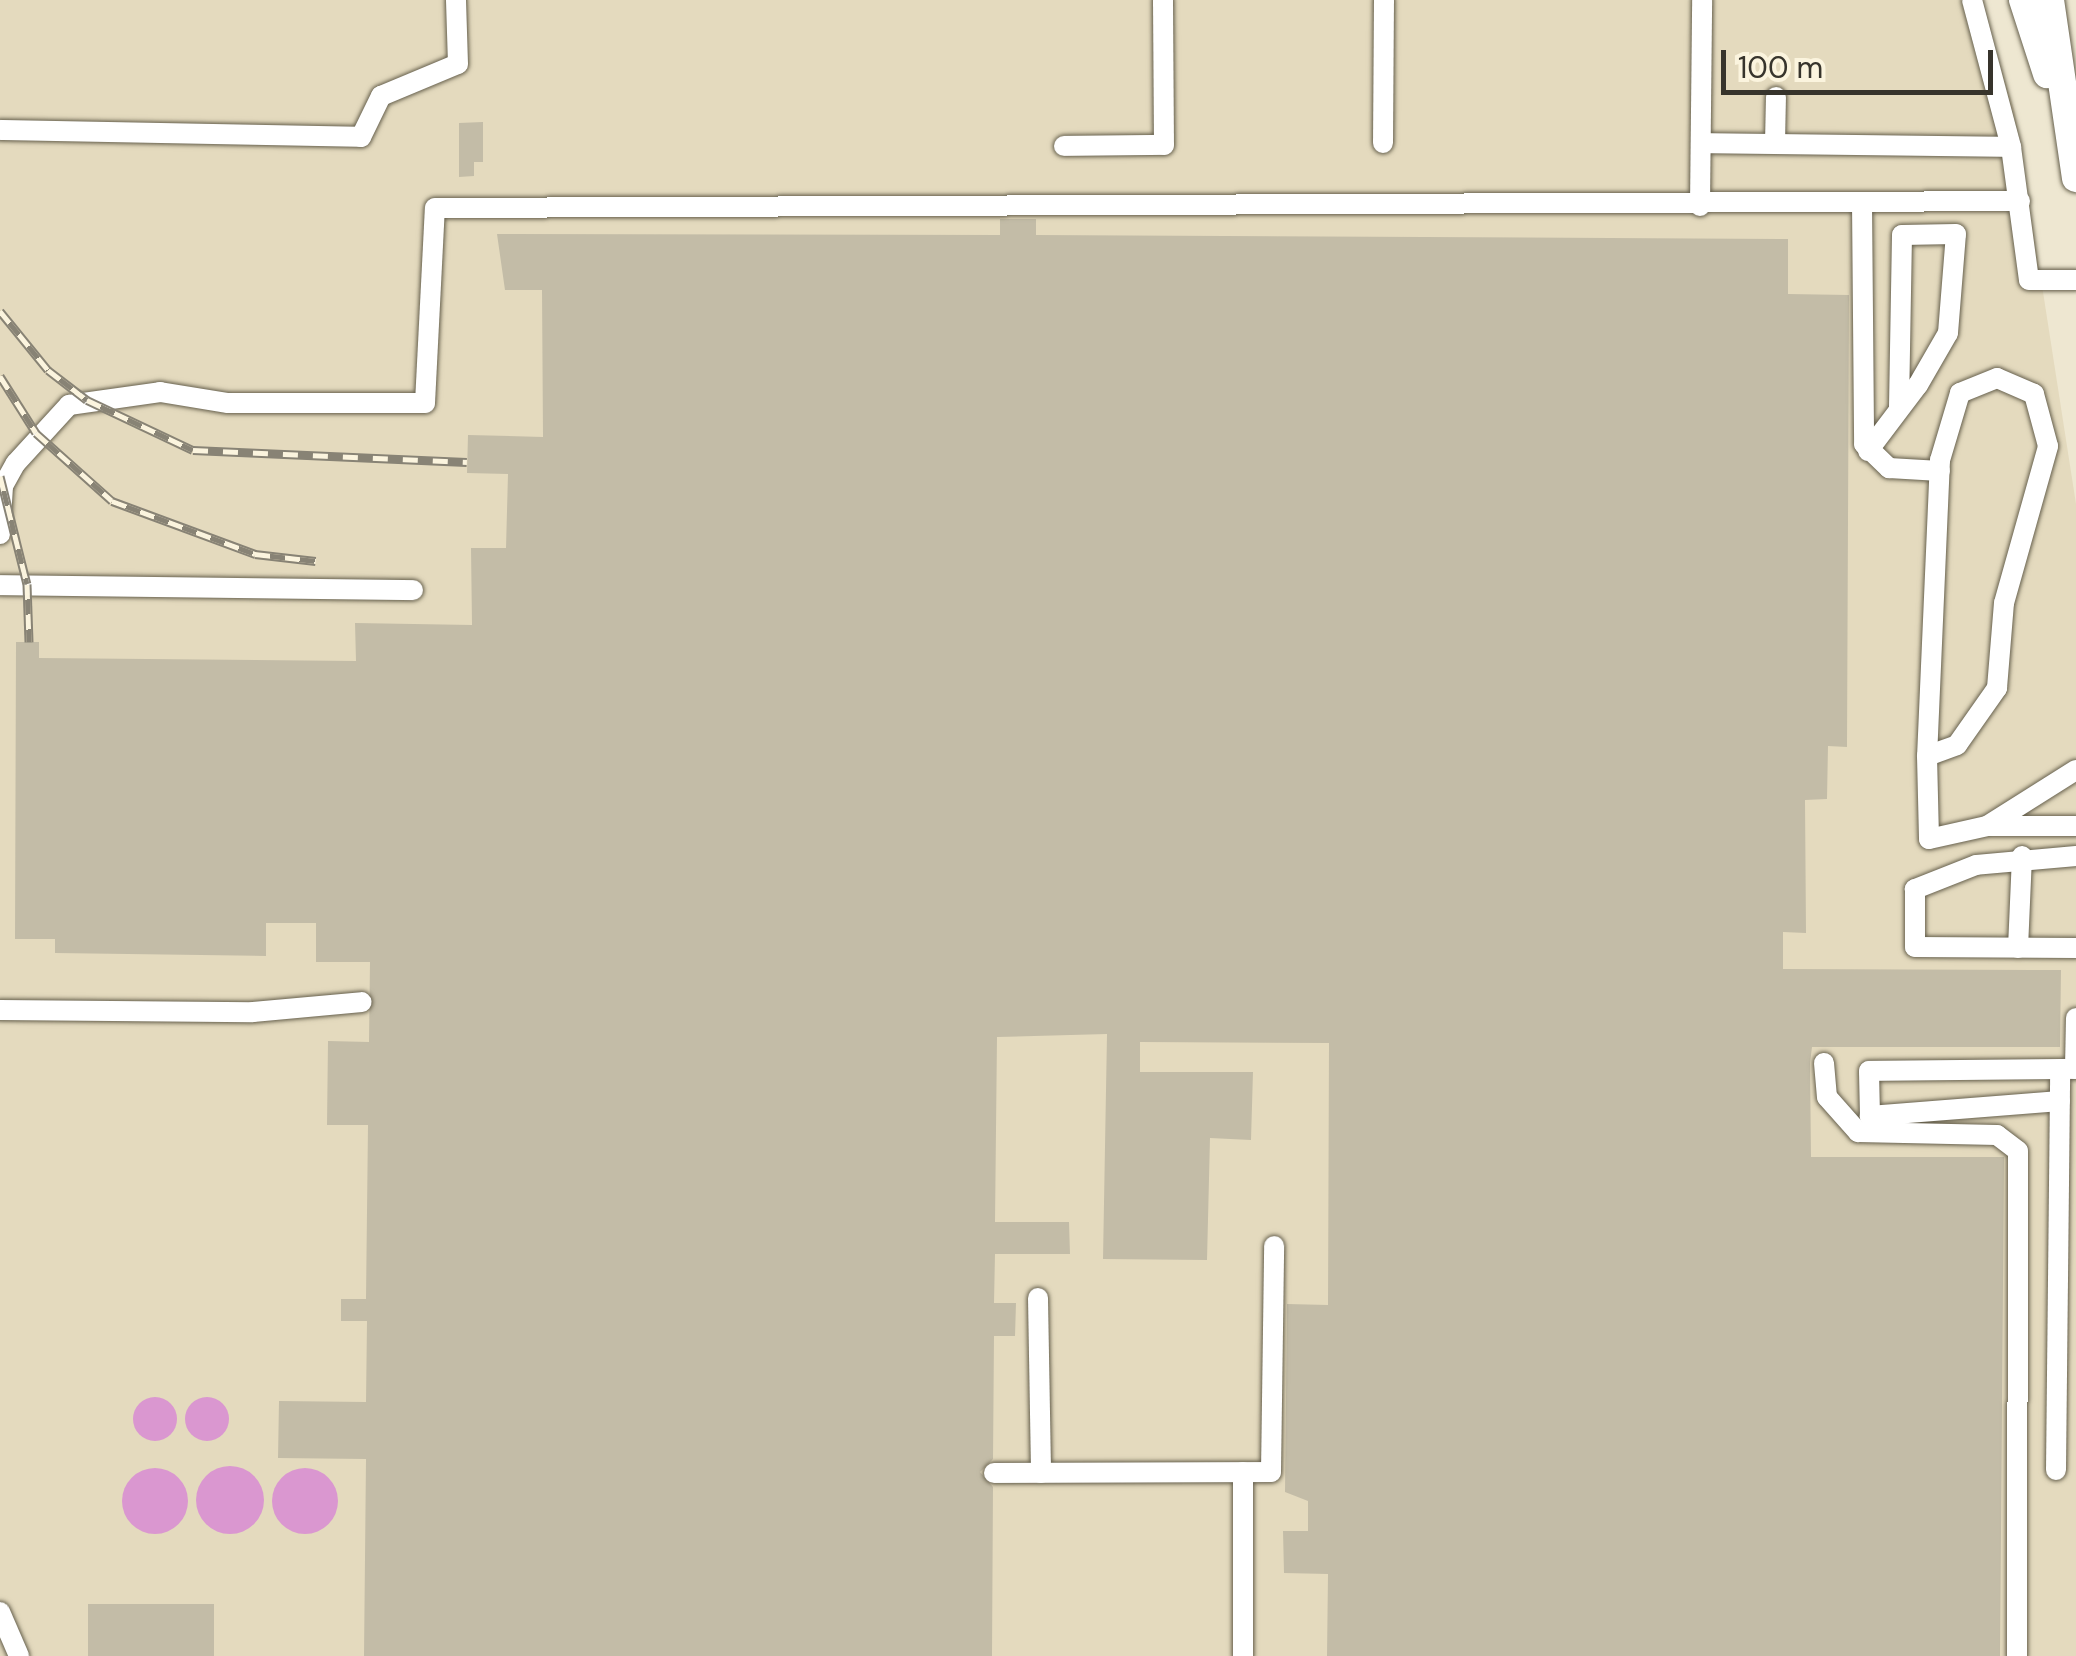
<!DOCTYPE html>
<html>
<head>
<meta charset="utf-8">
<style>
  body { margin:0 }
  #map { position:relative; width:2076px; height:1656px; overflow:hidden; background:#eee7d1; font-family:"DM Sans",sans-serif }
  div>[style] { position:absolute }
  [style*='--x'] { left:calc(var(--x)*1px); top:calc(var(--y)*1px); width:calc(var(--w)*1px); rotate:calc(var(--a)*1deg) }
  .built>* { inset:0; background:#e4dabe }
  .water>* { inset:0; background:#da97d0 }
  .round { border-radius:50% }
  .building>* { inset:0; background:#c3bca7; transform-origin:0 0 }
  .roads { filter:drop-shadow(0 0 2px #66604d) drop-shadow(0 0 2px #66604d) }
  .minor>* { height:20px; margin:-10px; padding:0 10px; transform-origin:10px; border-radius:10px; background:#fff }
  .major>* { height:28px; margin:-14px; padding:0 14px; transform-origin:14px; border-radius:14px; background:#fff }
  .rail>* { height:9px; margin-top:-4.5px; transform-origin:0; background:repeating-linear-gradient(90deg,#fbf4de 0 15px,#888375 0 30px); box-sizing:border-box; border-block:2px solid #888375 }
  span { translate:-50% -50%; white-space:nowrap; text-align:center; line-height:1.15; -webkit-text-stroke:8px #fbf4de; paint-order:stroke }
  .scale { position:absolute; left:1721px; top:50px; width:272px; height:45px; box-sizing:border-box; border:5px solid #37342c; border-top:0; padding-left:12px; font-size:30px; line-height:35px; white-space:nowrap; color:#37342c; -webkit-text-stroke:8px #fbf4de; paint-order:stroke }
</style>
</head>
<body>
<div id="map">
  <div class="built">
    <i style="clip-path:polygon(0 0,1980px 0,2015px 112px,2076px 504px,2076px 1656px,0 1656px)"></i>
  </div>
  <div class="water">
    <i class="round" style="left:185px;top:1397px;width:44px;height:44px"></i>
    <i class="round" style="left:133px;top:1397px;width:44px;height:44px"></i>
    <i class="round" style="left:196px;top:1466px;width:68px;height:68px"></i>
    <i class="round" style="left:272px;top:1468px;width:66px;height:66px"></i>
    <i class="round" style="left:122px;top:1468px;width:66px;height:66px"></i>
  </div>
  <div class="building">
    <i style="clip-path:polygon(483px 122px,483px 162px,474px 162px,474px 176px,459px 177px,459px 123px)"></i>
    <i style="clip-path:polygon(1000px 219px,1036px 219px,1036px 235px,1788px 239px,1788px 294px,1849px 295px,1847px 747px,1828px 746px,1827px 799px,1805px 800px,1806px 933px,1783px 932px,1783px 969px,2061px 970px,2060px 1047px,1812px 1047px,1810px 1063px,1811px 1157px,2004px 1157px,2000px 1656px,1327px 1656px,1328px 1574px,1284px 1573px,1283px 1531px,1308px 1531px,1308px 1501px,1285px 1492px,1287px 1304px,1328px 1305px,1329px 1043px,1140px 1042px,1140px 1072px,1253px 1072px,1251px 1140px,1210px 1138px,1207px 1260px,1103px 1259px,1107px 1034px,997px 1037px,995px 1222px,1069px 1222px,1070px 1254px,995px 1254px,994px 1303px,1016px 1303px,1015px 1336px,994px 1336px,993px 1459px,980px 1472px,993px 1487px,992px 1656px,364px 1656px,366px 1459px,278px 1458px,279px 1401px,366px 1402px,367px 1321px,341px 1321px,341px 1299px,366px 1299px,368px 1125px,327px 1125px,328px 1041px,369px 1042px,370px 962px,316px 962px,316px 923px,266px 923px,266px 956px,55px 953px,55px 939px,15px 939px,16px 642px,39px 642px,39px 658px,356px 661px,355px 623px,472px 625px,471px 548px,506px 548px,508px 474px,467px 473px,468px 435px,543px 437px,542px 290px,505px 290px,497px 234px,1000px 235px)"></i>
    <i style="left:88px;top:1604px;width:126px;height:52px"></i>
  </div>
  <div class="roads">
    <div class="minor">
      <i style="--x:1972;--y:0;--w:152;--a:75.1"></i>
      <i style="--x:0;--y:130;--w:361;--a:1.1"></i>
      <i style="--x:361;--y:137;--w:46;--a:-64"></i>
      <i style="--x:381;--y:96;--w:83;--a:-22.6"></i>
      <i style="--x:458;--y:64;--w:64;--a:-91.8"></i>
      <i style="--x:1383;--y:143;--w:143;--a:-89.6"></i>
      <i style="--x:1701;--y:143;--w:310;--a:0.7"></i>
      <i style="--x:2011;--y:147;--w:134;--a:82.3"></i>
      <i style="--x:2029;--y:280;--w:47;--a:0"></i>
      <i style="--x:1775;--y:143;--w:46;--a:-88.8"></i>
      <i style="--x:1064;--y:146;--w:100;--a:-0.6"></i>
      <i style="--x:1164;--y:145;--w:145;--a:-90.4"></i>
      <i style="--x:1862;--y:202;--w:242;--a:89.5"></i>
      <i style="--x:1864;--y:444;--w:35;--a:44"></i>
      <i style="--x:1889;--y:468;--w:51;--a:3.4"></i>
      <i style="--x:1700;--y:206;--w:206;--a:-89.4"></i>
      <i style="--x:1868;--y:451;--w:83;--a:-52.9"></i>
      <i style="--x:1918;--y:385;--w:60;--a:-60"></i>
      <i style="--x:1948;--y:333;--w:99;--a:-85.4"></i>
      <i style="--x:1956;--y:234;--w:54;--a:178.9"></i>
      <i style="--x:1902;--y:235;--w:174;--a:91"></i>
      <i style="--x:0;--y:534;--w:48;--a:-86.4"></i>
      <i style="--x:3;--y:486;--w:26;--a:-61"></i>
      <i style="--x:16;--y:463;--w:79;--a:-47.6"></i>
      <i style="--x:69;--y:405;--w:92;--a:-8.1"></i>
      <i style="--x:160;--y:392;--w:69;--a:9.2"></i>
      <i style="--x:228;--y:403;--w:197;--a:0"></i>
      <i style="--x:425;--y:403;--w:195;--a:-87.1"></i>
      <i style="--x:435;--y:208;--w:1585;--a:-0.25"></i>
      <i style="--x:0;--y:585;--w:413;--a:0.7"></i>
      <i style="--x:1927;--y:756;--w:32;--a:-20"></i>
      <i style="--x:1957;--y:745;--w:70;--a:-54.9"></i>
      <i style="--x:1997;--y:688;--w:85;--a:-85.3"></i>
      <i style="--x:2004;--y:603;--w:163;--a:-74.3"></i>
      <i style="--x:2048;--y:446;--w:54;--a:-105.1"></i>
      <i style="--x:2034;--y:394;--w:40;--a:-156.6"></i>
      <i style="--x:1997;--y:378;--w:40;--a:158"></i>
      <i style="--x:1960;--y:393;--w:70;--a:106.6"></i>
      <i style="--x:1940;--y:460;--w:296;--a:92.5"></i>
      <i style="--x:1927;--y:756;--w:83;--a:88.6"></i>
      <i style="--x:1929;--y:839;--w:59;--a:-12.6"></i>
      <i style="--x:1987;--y:826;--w:105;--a:-32.2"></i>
      <i style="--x:1989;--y:826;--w:87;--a:0"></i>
      <i style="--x:2076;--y:856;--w:100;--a:174.9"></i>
      <i style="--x:1976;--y:865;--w:66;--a:158.5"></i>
      <i style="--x:1915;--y:889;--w:58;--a:90"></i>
      <i style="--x:1915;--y:947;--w:161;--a:0.4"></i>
      <i style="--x:2018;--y:948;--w:92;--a:-87.5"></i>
      <i style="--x:0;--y:1010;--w:253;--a:0.5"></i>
      <i style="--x:253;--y:1012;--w:109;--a:-5.2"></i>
      <i style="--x:1824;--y:1063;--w:34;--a:85"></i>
      <i style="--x:1827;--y:1097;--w:47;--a:48.5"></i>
      <i style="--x:1858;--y:1132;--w:139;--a:1.2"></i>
      <i style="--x:1997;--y:1135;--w:26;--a:37"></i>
      <i style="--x:2018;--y:1151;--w:505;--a:90.11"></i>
      <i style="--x:2075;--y:1069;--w:51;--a:-88.9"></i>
      <i style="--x:2060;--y:1101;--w:191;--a:175.5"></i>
      <i style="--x:1870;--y:1116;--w:45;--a:-91.3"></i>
      <i style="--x:1869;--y:1071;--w:207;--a:-0.6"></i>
      <i style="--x:1038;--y:1298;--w:175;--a:89"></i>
      <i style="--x:2056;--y:1470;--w:401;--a:-89.4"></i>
      <i style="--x:1243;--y:1472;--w:184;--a:90"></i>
      <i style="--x:994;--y:1473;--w:277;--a:-0.2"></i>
      <i style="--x:1271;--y:1472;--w:226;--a:-89.2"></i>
      <i style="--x:0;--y:1612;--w:48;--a:66.6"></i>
    </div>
    <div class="major">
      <i style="--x:2023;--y:0;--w:78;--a:72"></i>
      <i style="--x:2050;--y:0;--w:180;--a:81.7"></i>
    </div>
  </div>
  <div class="rail">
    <i style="--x:0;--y:311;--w:76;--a:50.9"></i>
    <i style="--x:48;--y:370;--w:49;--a:37.6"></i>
    <i style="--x:87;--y:400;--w:117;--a:25.3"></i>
    <i style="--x:193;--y:450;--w:274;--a:2.5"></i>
    <i style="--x:0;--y:376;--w:67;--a:57.7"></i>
    <i style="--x:36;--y:433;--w:102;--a:41.8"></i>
    <i style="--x:112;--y:501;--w:153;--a:20.3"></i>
    <i style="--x:255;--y:554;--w:61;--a:6.5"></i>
    <i style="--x:0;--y:476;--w:111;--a:76"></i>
    <i style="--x:27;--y:584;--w:58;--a:88"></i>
  </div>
  <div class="scale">100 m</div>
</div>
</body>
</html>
